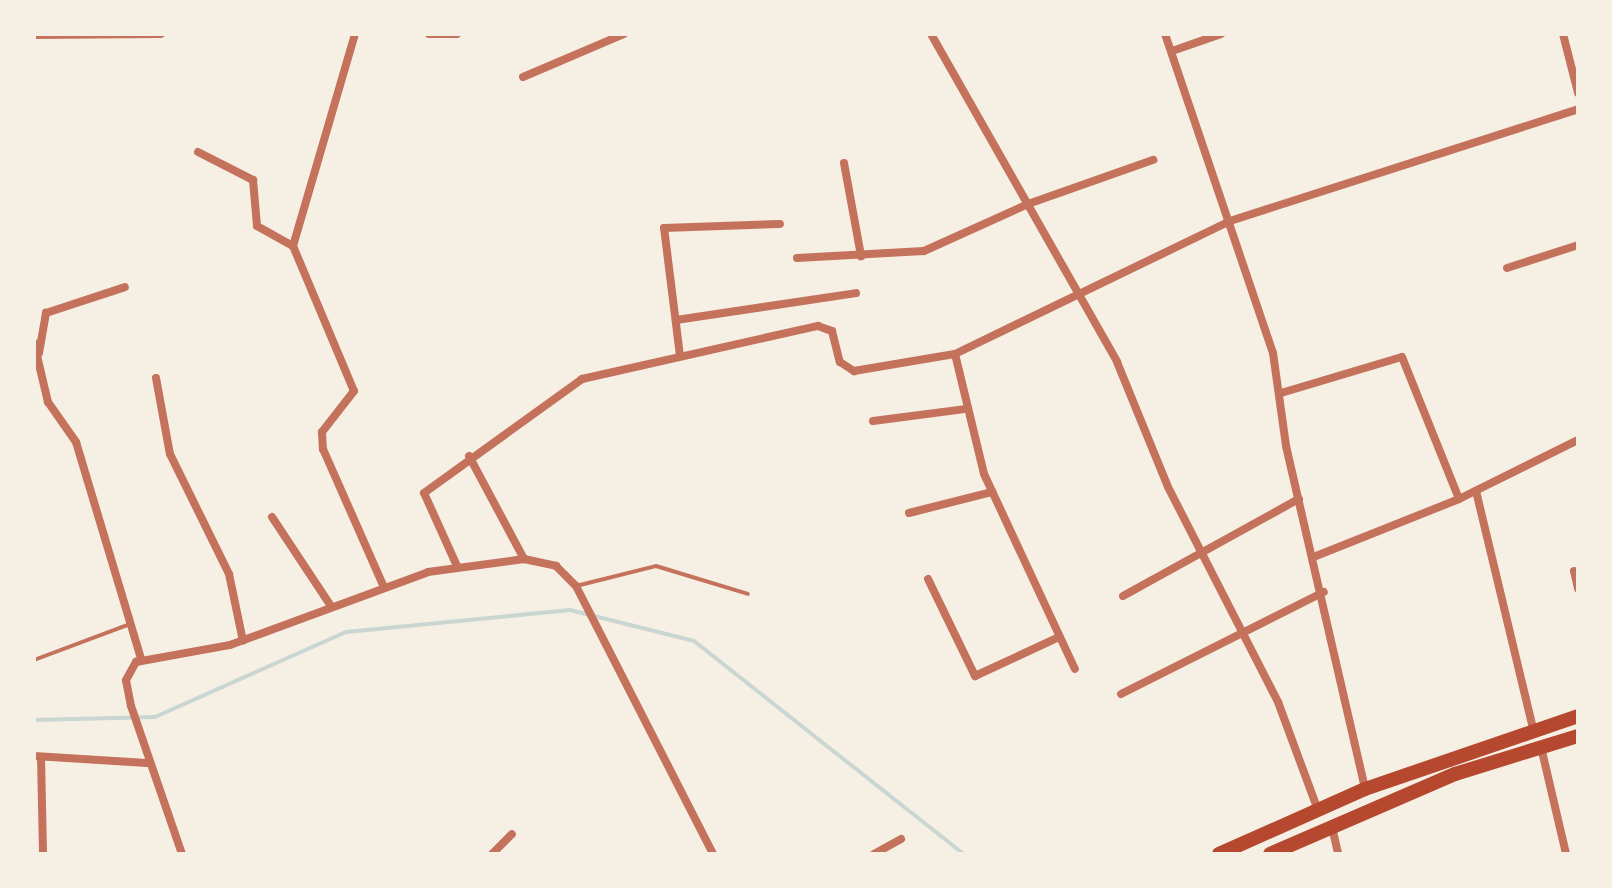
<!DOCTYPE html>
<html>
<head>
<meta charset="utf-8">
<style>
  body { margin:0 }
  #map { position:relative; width:1612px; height:888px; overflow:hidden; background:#f6efe4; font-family:"Exo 2",sans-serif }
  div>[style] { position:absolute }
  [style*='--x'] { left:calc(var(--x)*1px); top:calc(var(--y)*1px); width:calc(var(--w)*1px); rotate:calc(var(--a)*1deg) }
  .stream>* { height:4px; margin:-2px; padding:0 2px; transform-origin:2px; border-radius:2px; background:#c9d6d2 }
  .service>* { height:4px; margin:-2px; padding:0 2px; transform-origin:2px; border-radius:2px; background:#c5725c }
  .minor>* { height:8px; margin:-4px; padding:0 4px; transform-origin:4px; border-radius:4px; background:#c5725c }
  .primary>* { height:14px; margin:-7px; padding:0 7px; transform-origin:7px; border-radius:7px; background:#b5482f }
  span { translate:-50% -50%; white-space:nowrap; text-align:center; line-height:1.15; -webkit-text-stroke:7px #f6efe4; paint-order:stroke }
  .frame { position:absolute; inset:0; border:36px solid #f6efe4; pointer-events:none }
</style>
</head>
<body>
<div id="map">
  <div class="stream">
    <i style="--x:34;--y:720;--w:121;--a:-1.4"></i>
    <i style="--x:155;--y:717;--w:209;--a:-24"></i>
    <i style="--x:346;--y:632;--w:225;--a:-5.6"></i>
    <i style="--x:570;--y:610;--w:128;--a:14"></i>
    <i style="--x:694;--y:641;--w:344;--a:38.3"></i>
  </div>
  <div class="service">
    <i style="--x:576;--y:586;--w:82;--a:-14"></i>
    <i style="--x:656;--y:566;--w:96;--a:16.9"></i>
    <i style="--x:34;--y:660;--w:103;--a:-20.6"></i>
  </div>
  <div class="minor">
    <i style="--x:355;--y:34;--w:221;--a:106.3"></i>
    <i style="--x:293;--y:246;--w:157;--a:67.2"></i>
    <i style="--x:354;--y:391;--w:52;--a:128"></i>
    <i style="--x:322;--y:432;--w:17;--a:87"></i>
    <i style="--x:323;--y:449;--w:149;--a:66.2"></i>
    <i style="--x:429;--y:34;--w:28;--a:0"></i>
    <i style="--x:931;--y:34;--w:377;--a:60.4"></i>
    <i style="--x:1117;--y:362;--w:135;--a:67.8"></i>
    <i style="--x:1168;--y:487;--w:242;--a:62.9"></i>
    <i style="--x:1278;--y:702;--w:115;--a:69.7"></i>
    <i style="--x:1165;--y:34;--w:337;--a:71.3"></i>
    <i style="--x:1273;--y:353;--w:94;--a:82"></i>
    <i style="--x:1286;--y:446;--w:352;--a:77"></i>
    <i style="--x:1563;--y:34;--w:61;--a:75.7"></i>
    <i style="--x:34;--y:35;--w:127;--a:-0.5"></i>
    <i style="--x:1175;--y:50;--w:49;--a:-19.2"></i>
    <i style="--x:523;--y:77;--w:110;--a:-23.1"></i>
    <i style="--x:198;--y:152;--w:62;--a:27"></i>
    <i style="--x:253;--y:180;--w:46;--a:85"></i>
    <i style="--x:257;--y:226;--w:41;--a:29.1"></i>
    <i style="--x:844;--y:163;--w:95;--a:79.6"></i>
    <i style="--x:797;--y:258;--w:127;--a:-3.2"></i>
    <i style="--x:924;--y:251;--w:114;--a:-24.3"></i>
    <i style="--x:1028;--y:204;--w:133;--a:-19.4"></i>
    <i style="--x:1507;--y:268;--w:75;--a:-17.9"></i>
    <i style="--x:676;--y:320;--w:182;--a:-8.5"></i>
    <i style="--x:34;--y:343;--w:61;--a:76.7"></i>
    <i style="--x:48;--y:402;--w:49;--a:55"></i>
    <i style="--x:76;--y:442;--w:226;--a:73.3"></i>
    <i style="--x:39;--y:353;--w:41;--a:-80.1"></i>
    <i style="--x:46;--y:313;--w:83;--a:-18.2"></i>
    <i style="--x:955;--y:354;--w:123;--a:76.4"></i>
    <i style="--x:984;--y:474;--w:215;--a:65"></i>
    <i style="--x:680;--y:356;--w:129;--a:-97.1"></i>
    <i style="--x:664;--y:228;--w:116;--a:-2"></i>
    <i style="--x:156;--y:378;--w:77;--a:79.6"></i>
    <i style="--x:170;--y:454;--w:134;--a:63.8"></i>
    <i style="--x:229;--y:574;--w:68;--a:78.2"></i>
    <i style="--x:1281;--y:393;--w:126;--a:-16.6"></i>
    <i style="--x:1402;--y:357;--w:153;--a:68.1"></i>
    <i style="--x:873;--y:421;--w:94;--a:-7.4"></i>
    <i style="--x:469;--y:456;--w:117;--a:61.9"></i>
    <i style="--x:1476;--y:491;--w:245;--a:76.5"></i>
    <i style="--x:909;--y:513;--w:86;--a:-14.2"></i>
    <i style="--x:272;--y:517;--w:107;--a:56.5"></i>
    <i style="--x:1316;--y:556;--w:154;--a:-21.7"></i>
    <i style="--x:1459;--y:499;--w:133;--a:-26.4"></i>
    <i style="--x:457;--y:566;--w:80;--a:-114.3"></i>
    <i style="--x:424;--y:493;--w:195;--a:-35.8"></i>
    <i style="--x:582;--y:379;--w:242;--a:-12.7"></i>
    <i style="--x:818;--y:326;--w:15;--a:20"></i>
    <i style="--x:832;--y:331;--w:32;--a:76"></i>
    <i style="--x:840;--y:362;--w:17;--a:33"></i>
    <i style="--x:854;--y:371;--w:102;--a:-9.6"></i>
    <i style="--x:955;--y:354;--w:305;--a:-25.8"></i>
    <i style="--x:1230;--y:221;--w:366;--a:-17.8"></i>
    <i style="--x:1574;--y:571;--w:18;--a:77"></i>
    <i style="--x:928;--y:579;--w:108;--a:64.1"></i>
    <i style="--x:975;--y:676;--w:93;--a:-24.9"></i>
    <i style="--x:1123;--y:596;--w:201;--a:-28.9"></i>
    <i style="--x:1121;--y:694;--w:227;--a:-26.7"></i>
    <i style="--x:1541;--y:747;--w:110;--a:76.8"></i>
    <i style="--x:34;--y:756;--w:113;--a:3.5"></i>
    <i style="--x:41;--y:757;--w:97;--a:88.8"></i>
    <i style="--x:1332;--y:827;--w:28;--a:77"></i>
    <i style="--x:182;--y:854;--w:157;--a:-109"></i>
    <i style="--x:131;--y:706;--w:26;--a:-101"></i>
    <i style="--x:126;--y:680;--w:21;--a:-61"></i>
    <i style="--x:136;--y:662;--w:96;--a:-10.3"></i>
    <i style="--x:230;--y:645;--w:211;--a:-20.2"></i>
    <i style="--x:428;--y:572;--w:97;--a:-7.7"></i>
    <i style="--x:524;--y:559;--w:33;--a:12"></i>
    <i style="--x:556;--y:566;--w:28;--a:45"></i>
    <i style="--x:576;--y:586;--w:301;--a:62.9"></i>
    <i style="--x:492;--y:854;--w:28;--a:-45"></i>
    <i style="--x:874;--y:854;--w:31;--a:-29"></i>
  </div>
  <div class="primary">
    <i style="--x:1219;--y:854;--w:160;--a:-24"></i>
    <i style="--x:1365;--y:789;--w:225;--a:-18.9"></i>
    <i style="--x:1270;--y:854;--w:202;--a:-23.4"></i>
    <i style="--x:1455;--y:774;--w:129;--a:-17.2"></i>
  </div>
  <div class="frame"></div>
</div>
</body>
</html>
